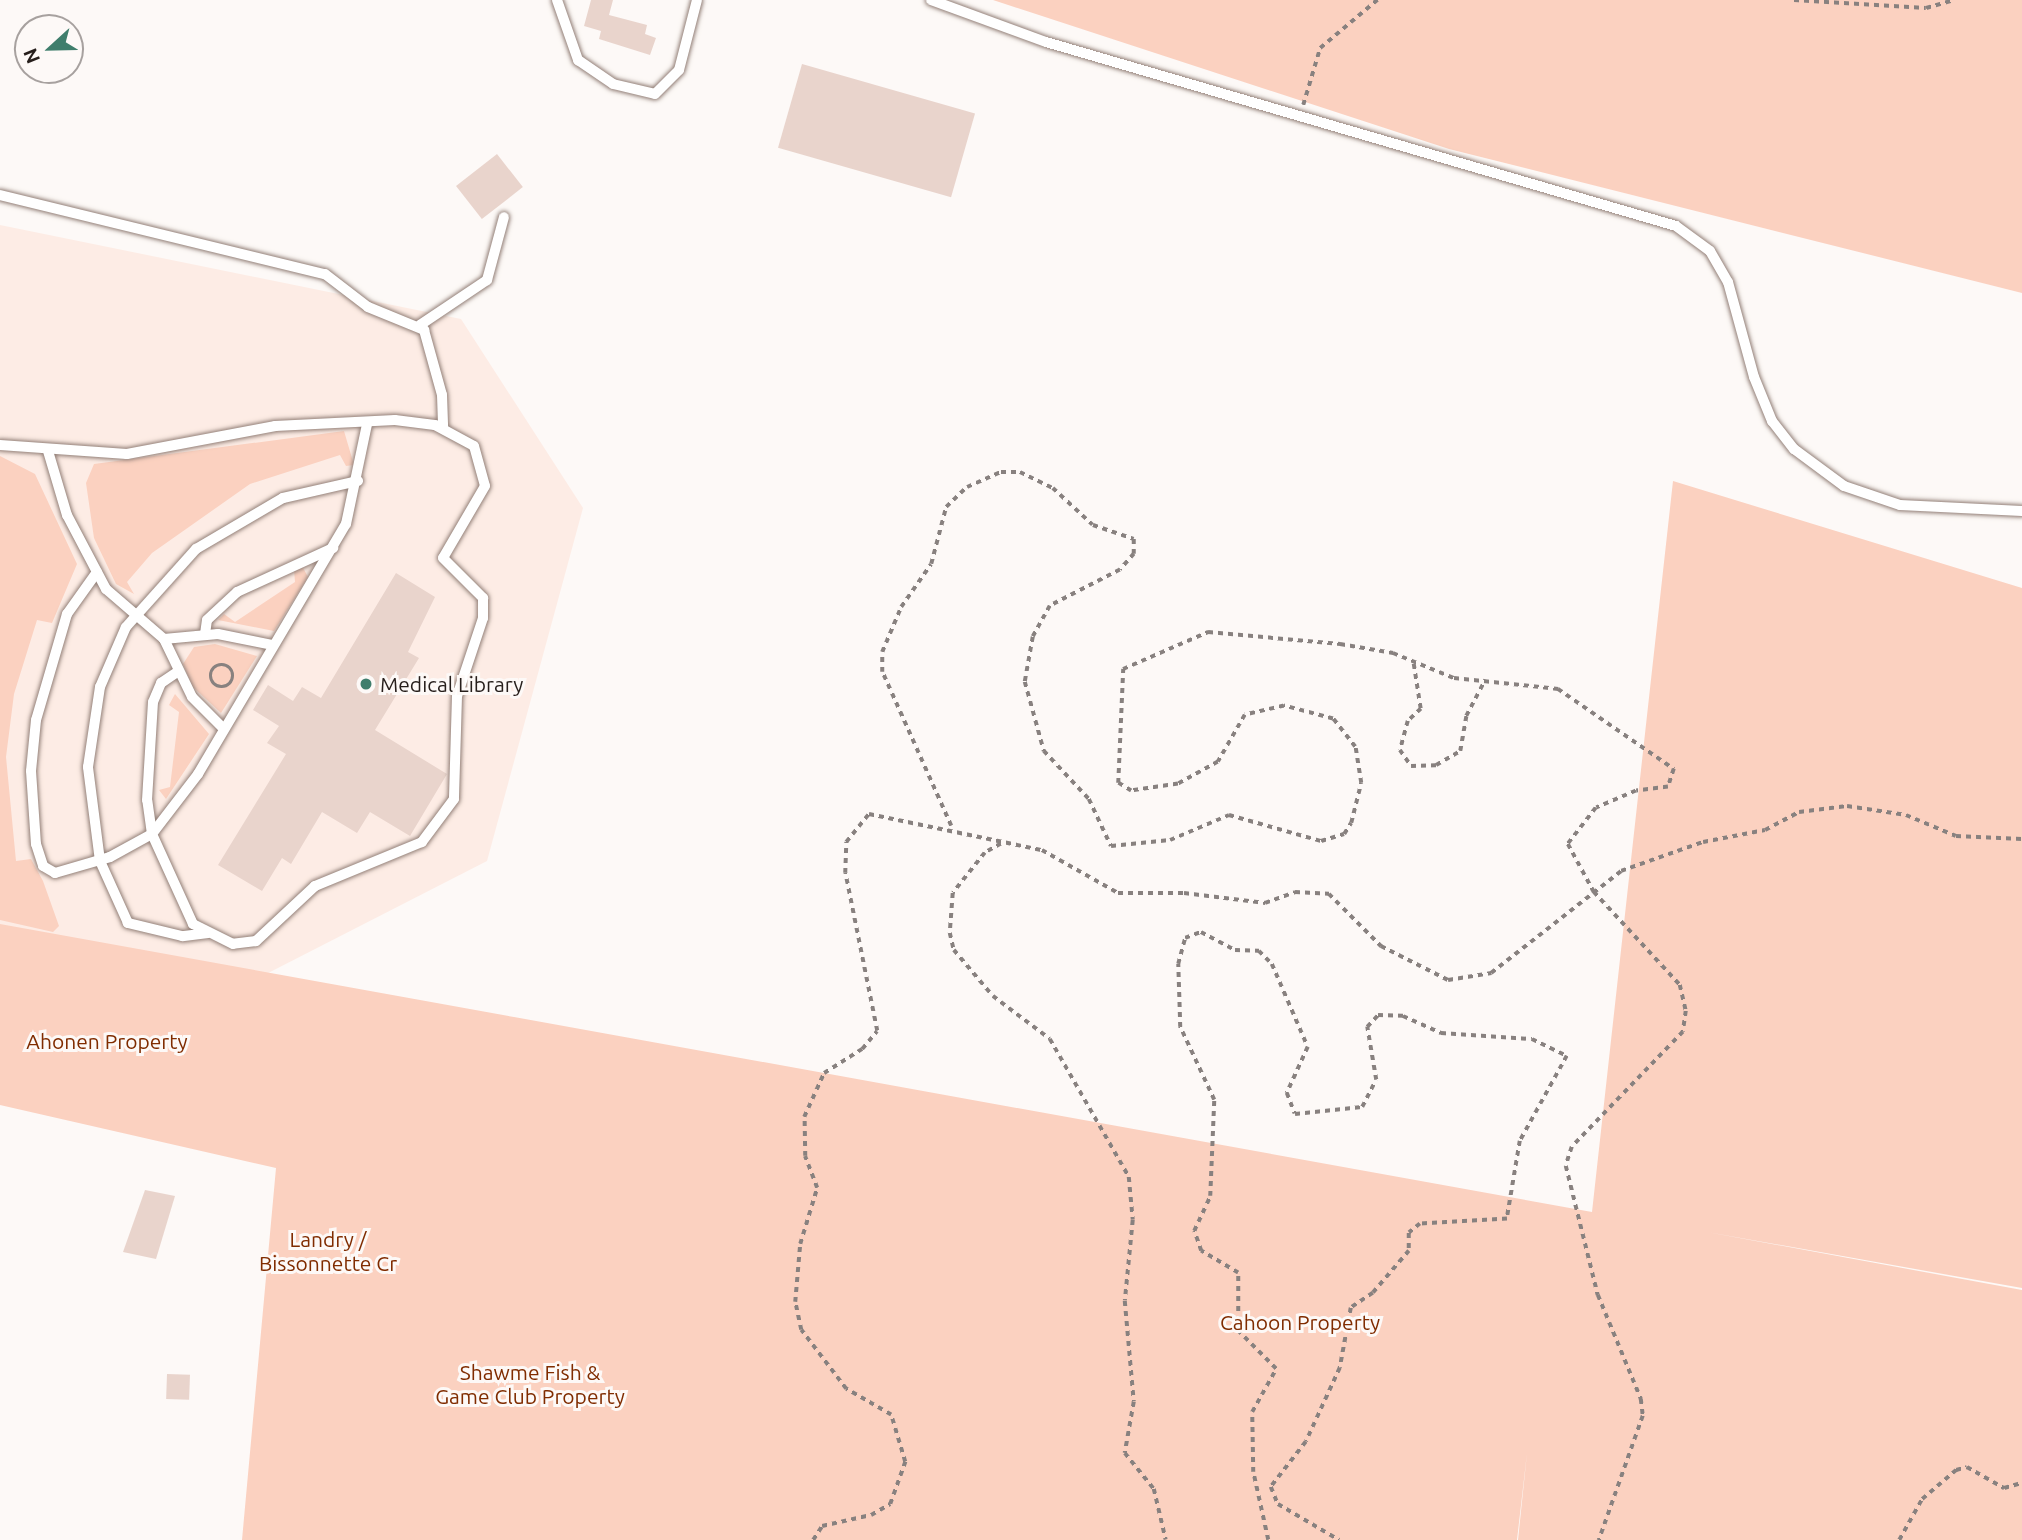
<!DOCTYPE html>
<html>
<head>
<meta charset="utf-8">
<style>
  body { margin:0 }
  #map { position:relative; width:2022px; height:1540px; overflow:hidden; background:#fdf9f7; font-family:Ubuntu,sans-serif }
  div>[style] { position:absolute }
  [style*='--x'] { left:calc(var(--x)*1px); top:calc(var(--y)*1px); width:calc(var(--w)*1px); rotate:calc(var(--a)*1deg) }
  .built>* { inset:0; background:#fdece5 }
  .green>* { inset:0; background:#fbd1c0 }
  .building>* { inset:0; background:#e9d4cc; transform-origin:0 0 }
  .path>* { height:3.5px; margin-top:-1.75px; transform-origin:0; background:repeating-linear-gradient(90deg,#88817f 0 5px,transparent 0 10px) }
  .path>.ring { margin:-1.75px; padding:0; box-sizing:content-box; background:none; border:3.5px solid #88817f; border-radius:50% }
  .roads { filter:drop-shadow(0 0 2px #938078) drop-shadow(0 0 2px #938078) }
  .service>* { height:10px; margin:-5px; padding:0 5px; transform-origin:5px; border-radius:5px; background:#fff }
  .dots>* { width:19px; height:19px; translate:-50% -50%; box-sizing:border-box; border:4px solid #fdf9f7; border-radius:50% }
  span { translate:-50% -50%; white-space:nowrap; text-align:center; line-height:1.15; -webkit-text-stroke:6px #fdf9f7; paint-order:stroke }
  .poi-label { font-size:21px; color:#261e1b }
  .left { translate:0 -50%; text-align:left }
  .park-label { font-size:21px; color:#802c00 }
  .north { position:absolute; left:14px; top:14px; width:70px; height:70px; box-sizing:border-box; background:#fdf9f7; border:2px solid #a7a19f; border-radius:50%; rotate:248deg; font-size:19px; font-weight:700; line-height:28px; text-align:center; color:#261e1b }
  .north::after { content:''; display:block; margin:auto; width:24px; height:32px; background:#3f7e6c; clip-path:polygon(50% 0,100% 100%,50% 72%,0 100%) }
</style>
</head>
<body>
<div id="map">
  <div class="built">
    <i style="clip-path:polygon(0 225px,461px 319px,583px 508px,487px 861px,243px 986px,0 927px)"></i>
  </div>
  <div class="green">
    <i style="clip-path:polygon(993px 0,2022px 0,2022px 293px,1449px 149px)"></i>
    <i style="clip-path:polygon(344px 431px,354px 465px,346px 466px,340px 455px,250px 484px,152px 553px,127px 582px,134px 594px,116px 584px,94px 538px,86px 483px,94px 464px)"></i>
    <i style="clip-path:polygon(0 456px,35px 474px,77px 564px,52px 623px,37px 620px,14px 694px,6px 757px,16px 861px,31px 859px,43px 881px,59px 926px,53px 932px,0 920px)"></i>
    <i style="clip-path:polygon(1673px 481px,2022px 588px,2022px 1288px,1707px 1232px,2022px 1290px,2022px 1540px,1518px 1540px,1527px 1453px,1517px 1540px,242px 1540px,276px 1168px,0 1105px,0 924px,1592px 1212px)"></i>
    <i style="clip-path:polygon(302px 566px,308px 577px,274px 631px,218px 620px,224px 614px,235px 622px,295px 582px,294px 570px)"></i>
    <i style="clip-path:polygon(215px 644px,257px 656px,221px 713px,193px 687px,183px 664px,194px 647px)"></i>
    <i style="clip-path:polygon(175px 694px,209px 734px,166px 799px,159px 790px,170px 787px,179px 712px,169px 705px)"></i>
  </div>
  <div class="building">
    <i style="clip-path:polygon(591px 0,613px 0,609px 15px,647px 25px,645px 34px,656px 38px,650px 55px,599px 39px,601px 31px,584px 26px)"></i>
    <i style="left:802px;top:64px;width:180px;height:87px;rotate:16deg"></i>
    <i style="left:497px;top:154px;width:42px;height:52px;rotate:52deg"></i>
    <i style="clip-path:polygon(396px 573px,435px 597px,408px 652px,419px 658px,375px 730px,447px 774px,410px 836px,370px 812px,357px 833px,322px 812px,291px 864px,282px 858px,262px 891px,218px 865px,286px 754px,267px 743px,279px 726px,253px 710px,268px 685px,293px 701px,302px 687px,321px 698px)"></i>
    <i style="clip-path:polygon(145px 1190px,175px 1196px,156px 1259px,123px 1252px)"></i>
    <i style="left:167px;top:1374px;width:23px;height:25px;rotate:2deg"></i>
  </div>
  <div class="path">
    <i style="--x:1794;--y:0;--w:132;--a:3.5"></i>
    <i style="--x:1926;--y:8;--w:29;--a:-16"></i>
    <i style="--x:1303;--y:105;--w:59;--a:-73.4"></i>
    <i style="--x:1320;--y:48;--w:75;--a:-40.1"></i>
    <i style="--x:1414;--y:664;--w:46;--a:81.2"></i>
    <i style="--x:1421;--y:709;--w:18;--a:137"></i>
    <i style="--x:1408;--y:721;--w:30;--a:105"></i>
    <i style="--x:1400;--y:750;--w:19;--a:55"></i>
    <i style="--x:1411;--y:766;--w:25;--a:-2"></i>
    <i style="--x:1436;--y:765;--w:28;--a:-30"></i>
    <i style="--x:1460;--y:751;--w:36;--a:-80"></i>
    <i style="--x:1466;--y:716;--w:41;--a:-62.2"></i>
    <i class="ring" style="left:211px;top:665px;width:18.5px;height:18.5px"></i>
    <i style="--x:951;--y:826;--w:169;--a:-114.1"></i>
    <i style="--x:882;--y:672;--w:20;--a:-90"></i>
    <i style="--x:882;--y:652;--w:49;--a:-67.1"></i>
    <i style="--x:901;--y:607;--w:52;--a:-55.1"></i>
    <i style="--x:931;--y:564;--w:59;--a:-75.3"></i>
    <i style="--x:946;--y:507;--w:29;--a:-44"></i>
    <i style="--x:967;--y:487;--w:37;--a:-24"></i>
    <i style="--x:1001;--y:472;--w:19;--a:0"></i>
    <i style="--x:1020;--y:472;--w:37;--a:26"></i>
    <i style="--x:1053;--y:488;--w:54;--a:42.8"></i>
    <i style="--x:1093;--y:525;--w:43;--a:18.9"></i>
    <i style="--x:1134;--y:539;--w:15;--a:90"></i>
    <i style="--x:1134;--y:554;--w:21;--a:131"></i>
    <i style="--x:1120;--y:570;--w:79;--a:152.8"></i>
    <i style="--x:1050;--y:606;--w:35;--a:119"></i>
    <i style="--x:1033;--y:637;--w:46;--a:100.1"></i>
    <i style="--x:1025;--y:682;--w:72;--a:74.6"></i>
    <i style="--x:1044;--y:751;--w:66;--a:46.8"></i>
    <i style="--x:1089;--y:799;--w:52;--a:64.9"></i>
    <i style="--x:1111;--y:846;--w:59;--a:-5.8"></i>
    <i style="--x:1170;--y:840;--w:64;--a:-23"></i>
    <i style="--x:1229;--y:815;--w:96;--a:15.8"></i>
    <i style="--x:1321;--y:841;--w:24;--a:-17"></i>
    <i style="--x:1344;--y:834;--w:13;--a:-58"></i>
    <i style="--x:1351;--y:823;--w:41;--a:-76"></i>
    <i style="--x:1361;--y:783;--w:36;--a:-99"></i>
    <i style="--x:1355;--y:747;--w:36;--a:-128"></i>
    <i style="--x:1333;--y:719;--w:51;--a:-165.1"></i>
    <i style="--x:1284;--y:706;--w:40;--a:167"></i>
    <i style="--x:1245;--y:715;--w:54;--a:119.9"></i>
    <i style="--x:1218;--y:762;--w:46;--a:151.2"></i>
    <i style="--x:1178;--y:784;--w:48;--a:171.5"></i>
    <i style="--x:1131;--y:791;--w:15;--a:-148"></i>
    <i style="--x:1118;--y:783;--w:114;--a:-87.5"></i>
    <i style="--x:1123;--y:669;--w:93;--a:-23.5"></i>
    <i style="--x:1208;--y:632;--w:133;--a:5.2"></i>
    <i style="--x:1340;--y:644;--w:54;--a:9.6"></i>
    <i style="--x:1393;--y:653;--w:66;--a:22.3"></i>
    <i style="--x:1454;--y:678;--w:105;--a:6"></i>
    <i style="--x:1558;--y:689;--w:141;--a:34.6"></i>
    <i style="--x:1674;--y:769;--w:19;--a:108"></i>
    <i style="--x:1668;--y:787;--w:32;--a:173"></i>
    <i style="--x:1636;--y:791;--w:43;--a:157"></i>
    <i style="--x:1596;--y:808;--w:46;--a:127.9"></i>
    <i style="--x:1568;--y:844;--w:55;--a:61.6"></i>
    <i style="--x:1594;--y:892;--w:127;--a:47.2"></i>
    <i style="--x:1680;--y:985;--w:27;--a:77"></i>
    <i style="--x:1686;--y:1011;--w:21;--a:98"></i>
    <i style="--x:1683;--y:1032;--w:160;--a:134"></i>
    <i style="--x:1572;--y:1147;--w:20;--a:108"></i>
    <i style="--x:1566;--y:1166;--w:133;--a:76.1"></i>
    <i style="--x:1598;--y:1295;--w:113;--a:67.5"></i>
    <i style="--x:1641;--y:1399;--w:17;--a:83"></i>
    <i style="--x:1643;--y:1416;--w:132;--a:109.5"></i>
    <i style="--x:1001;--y:844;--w:18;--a:151"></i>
    <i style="--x:985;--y:853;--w:51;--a:128.7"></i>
    <i style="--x:953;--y:893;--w:40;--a:94.3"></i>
    <i style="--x:950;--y:933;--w:17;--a:77"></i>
    <i style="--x:954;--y:950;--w:60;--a:49.7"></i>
    <i style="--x:993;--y:996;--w:71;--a:37"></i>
    <i style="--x:1050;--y:1039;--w:159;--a:60.2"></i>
    <i style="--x:1129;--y:1177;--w:43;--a:84.7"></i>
    <i style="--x:1133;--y:1220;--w:81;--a:95.6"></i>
    <i style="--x:1125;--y:1301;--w:101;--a:84.9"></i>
    <i style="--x:1134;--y:1402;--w:52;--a:100"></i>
    <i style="--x:1125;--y:1453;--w:46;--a:51.1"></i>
    <i style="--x:1154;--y:1489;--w:52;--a:76.8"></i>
    <i style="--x:813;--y:1540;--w:17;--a:-57"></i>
    <i style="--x:822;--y:1526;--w:50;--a:-12.7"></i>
    <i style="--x:871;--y:1515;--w:22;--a:-30"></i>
    <i style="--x:890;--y:1504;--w:45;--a:-70.3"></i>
    <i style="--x:905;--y:1462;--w:49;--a:-106.6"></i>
    <i style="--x:891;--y:1415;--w:52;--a:-150"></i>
    <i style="--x:846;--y:1389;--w:74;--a:-127.3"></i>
    <i style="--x:801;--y:1330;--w:29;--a:-102"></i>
    <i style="--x:795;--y:1302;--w:58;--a:-85.1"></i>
    <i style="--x:800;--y:1244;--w:59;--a:-73.1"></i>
    <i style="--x:817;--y:1188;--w:34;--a:-111"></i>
    <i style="--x:805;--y:1156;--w:39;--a:-91"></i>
    <i style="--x:804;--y:1117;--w:48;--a:-65.6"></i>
    <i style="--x:824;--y:1073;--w:45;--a:-32.3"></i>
    <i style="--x:862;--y:1049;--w:23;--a:-50"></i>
    <i style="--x:877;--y:1031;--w:161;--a:-101.4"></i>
    <i style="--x:845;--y:873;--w:31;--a:-88"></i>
    <i style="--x:846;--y:842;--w:36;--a:-51"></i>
    <i style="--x:869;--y:814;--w:177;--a:11.8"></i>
    <i style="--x:1042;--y:850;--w:87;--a:29.5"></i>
    <i style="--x:1118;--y:893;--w:66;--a:0"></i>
    <i style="--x:1184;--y:893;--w:82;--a:7"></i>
    <i style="--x:1265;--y:903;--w:32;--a:-20"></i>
    <i style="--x:1295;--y:892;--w:34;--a:3"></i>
    <i style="--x:1329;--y:894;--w:74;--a:45"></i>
    <i style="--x:1381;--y:946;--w:75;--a:26.9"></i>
    <i style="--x:1448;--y:980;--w:44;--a:-9.2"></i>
    <i style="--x:1491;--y:973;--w:165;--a:-38.1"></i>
    <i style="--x:1621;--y:871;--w:87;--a:-19.5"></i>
    <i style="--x:1703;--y:842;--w:63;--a:-11"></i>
    <i style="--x:1765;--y:830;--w:38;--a:-28"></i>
    <i style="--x:1799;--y:812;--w:48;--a:-7.1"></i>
    <i style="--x:1847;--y:806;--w:60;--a:8.7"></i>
    <i style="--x:1906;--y:815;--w:54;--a:22.8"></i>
    <i style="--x:1956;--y:836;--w:66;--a:2.6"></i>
    <i style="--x:1268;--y:1540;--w:70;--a:-102.4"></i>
    <i style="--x:1253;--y:1472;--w:60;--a:-91"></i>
    <i style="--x:1252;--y:1412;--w:49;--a:-60.8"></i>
    <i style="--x:1276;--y:1369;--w:54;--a:-135"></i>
    <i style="--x:1238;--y:1331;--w:58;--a:-90"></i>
    <i style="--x:1238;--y:1273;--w:43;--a:-149.3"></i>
    <i style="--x:1201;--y:1251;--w:21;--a:-109"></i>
    <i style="--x:1194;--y:1231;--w:38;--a:-65"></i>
    <i style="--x:1210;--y:1196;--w:96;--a:-87.6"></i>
    <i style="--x:1214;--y:1100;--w:81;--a:-115"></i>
    <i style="--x:1180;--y:1027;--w:63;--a:-91.8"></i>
    <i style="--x:1178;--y:964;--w:27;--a:-75"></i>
    <i style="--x:1185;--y:938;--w:17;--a:-21"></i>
    <i style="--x:1201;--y:932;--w:38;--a:28"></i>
    <i style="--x:1235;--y:950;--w:24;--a:2"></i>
    <i style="--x:1259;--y:951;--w:18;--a:45"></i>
    <i style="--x:1272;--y:964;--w:90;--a:66.6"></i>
    <i style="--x:1308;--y:1047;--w:51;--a:114.5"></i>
    <i style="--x:1287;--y:1093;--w:22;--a:69"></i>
    <i style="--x:1295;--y:1114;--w:67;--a:-6"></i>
    <i style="--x:1362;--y:1107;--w:30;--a:-63"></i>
    <i style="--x:1376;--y:1080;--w:54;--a:-99.6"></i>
    <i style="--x:1367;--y:1027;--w:16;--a:-47"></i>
    <i style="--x:1378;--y:1015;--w:25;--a:2"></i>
    <i style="--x:1403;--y:1016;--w:42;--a:24.1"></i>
    <i style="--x:1441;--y:1033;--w:91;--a:3.8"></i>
    <i style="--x:1532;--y:1039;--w:39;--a:26"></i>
    <i style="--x:1567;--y:1056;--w:97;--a:118.9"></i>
    <i style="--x:1520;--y:1141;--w:79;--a:99.5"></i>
    <i style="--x:1507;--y:1219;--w:87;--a:176.7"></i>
    <i style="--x:1420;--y:1224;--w:14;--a:141"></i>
    <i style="--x:1409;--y:1233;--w:18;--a:90"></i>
    <i style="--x:1409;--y:1251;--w:55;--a:130.6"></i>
    <i style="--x:1373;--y:1293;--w:27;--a:146"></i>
    <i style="--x:1351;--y:1308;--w:61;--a:100.4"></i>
    <i style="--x:1340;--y:1368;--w:81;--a:114.7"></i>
    <i style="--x:1306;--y:1442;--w:57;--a:127.9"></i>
    <i style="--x:1271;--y:1487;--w:18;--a:68"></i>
    <i style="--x:1278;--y:1504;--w:71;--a:30.5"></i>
    <i style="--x:1899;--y:1540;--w:47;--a:-60.7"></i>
    <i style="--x:1922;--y:1499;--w:45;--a:-40.5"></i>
    <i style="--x:1956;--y:1470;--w:11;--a:-15"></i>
    <i style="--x:1967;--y:1467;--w:43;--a:29.6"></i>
    <i style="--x:2004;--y:1488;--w:19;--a:-16"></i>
  </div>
  <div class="roads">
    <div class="service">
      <i style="--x:557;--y:0;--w:64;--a:70.7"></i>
      <i style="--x:578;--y:60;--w:42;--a:34.4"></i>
      <i style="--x:613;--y:84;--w:43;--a:13.4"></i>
      <i style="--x:655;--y:94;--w:34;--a:-45"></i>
      <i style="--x:679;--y:70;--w:72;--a:-75.6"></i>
      <i style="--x:931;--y:0;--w:122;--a:20.1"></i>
      <i style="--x:1046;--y:42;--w:656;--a:16.28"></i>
      <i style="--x:1676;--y:226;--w:42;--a:36.3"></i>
      <i style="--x:1710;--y:251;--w:36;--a:60"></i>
      <i style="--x:1728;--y:282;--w:98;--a:74.7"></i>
      <i style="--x:1754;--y:377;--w:48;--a:67.8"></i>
      <i style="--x:1772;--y:421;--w:36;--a:52"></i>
      <i style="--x:1794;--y:449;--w:62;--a:36.5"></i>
      <i style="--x:1844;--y:486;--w:59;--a:18.7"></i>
      <i style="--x:1900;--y:505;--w:122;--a:2.8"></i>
      <i style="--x:0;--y:195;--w:334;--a:13.7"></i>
      <i style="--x:325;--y:274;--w:54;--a:37.5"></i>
      <i style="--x:368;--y:307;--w:61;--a:22.3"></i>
      <i style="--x:424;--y:330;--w:67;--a:74.5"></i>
      <i style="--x:442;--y:395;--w:33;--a:88"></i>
      <i style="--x:420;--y:325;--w:81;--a:-33.9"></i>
      <i style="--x:487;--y:280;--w:65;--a:-74.9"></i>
      <i style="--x:0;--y:445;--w:127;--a:4.1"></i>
      <i style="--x:127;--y:454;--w:151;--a:-10.7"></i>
      <i style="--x:275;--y:426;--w:120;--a:-2.9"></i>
      <i style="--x:395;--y:420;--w:40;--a:7.1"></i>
      <i style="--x:435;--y:425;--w:44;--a:28.3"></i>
      <i style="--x:474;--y:446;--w:41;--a:74.6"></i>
      <i style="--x:485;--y:486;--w:83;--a:120.3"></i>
      <i style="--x:443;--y:558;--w:57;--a:45"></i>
      <i style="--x:483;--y:598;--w:20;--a:90"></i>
      <i style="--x:483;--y:618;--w:82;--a:108.4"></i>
      <i style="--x:457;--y:696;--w:103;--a:91.7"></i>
      <i style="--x:454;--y:799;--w:54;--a:126.7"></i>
      <i style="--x:422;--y:842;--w:116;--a:157.6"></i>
      <i style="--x:315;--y:886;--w:81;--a:137"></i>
      <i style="--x:256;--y:941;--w:23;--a:173"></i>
      <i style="--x:233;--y:944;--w:45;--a:-153.4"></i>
      <i style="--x:193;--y:924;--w:99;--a:-114.5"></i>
      <i style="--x:152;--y:834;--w:34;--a:-98"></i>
      <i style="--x:147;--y:800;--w:98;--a:-86.5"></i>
      <i style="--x:153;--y:702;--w:21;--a:-67"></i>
      <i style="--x:161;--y:683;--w:18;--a:-34"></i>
      <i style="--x:48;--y:451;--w:67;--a:73.5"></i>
      <i style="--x:67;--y:515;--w:84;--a:62.2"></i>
      <i style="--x:106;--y:589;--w:77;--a:40.8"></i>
      <i style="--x:164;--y:639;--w:64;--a:64.2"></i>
      <i style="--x:192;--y:697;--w:42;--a:45"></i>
      <i style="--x:97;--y:572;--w:52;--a:125.5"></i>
      <i style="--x:67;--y:614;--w:110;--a:106.3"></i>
      <i style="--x:36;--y:720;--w:51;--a:95.6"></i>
      <i style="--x:31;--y:771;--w:73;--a:86.1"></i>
      <i style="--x:36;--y:844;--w:23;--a:72"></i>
      <i style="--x:43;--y:866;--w:14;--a:30"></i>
      <i style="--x:55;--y:873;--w:57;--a:-16.2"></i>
      <i style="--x:110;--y:857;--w:48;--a:-28.7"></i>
      <i style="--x:152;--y:834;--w:76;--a:-52.5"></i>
      <i style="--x:198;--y:774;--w:291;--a:-59.4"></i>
      <i style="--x:346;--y:524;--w:102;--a:-78.1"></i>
      <i style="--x:205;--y:634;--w:14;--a:-82"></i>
      <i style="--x:207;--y:620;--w:41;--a:-43"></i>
      <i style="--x:237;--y:592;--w:106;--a:-24.6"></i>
      <i style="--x:164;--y:639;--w:54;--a:-5.3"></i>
      <i style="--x:218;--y:634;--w:55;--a:11.5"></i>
      <i style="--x:208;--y:933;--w:26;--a:173"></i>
      <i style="--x:182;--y:936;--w:56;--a:-166.5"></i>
      <i style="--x:128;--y:923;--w:68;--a:-114.3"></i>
      <i style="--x:100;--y:861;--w:95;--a:-97.3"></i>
      <i style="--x:88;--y:767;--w:81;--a:-81.5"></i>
      <i style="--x:100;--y:687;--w:65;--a:-66.6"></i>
      <i style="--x:126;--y:627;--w:105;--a:-48.1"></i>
      <i style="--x:196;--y:549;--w:101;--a:-30.4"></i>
      <i style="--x:283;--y:498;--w:77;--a:-12.8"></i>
    </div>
  </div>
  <div class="dots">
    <i style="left:366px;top:684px;background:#3f7e6c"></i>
  </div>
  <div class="poi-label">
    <span class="left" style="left:380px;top:684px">Medical Library</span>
  </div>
  <div class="park-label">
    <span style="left:107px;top:1041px">Ahonen Property</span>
    <span style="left:328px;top:1251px">Landry /<br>Bissonnette Cr</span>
    <span style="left:1300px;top:1322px">Cahoon Property</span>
    <span style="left:530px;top:1384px">Shawme Fish &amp;<br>Game Club Property</span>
  </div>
  <div class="north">N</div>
</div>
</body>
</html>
